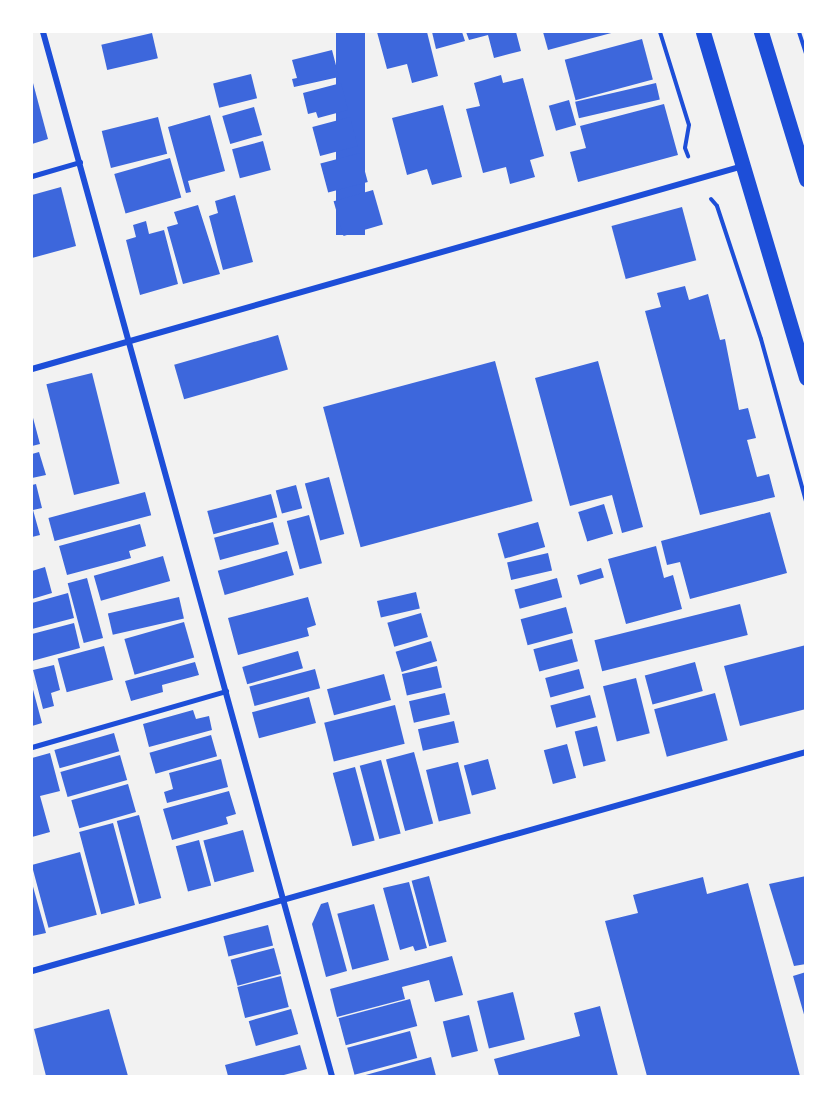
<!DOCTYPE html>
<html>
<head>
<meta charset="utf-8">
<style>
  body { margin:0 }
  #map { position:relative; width:837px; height:1108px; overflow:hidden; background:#f2f2f2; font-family:Jost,sans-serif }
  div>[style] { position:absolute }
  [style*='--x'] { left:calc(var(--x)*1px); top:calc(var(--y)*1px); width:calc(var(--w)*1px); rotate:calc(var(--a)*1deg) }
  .building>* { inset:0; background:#3d67dc; transform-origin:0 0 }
  .path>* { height:4px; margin:-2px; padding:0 2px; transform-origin:2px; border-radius:2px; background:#1d4ed8 }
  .service>* { height:4.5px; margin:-2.25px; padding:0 2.25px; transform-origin:2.25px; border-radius:2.25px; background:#1d4ed8 }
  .minor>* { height:6px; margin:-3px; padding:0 3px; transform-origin:3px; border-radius:3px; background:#1d4ed8 }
  .primary>* { height:15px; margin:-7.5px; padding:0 7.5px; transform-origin:7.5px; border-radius:7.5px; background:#1d4ed8 }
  span { translate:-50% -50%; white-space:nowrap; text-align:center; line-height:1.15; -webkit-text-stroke:5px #fff; paint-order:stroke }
  .frame { position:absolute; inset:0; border:33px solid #fff; pointer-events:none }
</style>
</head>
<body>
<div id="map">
  <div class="building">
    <i style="left:336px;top:32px;width:29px;height:203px"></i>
    <i style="clip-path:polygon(377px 32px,427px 32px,438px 76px,412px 83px,407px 64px,387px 69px)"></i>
    <i style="clip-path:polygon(432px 32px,462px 32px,465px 41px,436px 49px)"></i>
    <i style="clip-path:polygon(466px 32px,516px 32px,521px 51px,494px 58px,488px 35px,469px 40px)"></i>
    <i style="clip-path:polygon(543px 32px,615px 32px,548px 50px)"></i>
    <i style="left:152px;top:33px;width:26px;height:52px;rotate:77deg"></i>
    <i style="left:642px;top:39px;width:42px;height:80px;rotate:75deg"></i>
    <i style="clip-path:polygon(332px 50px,339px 77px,294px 87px,292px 79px,297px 78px,292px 60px)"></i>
    <i style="left:251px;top:74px;width:25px;height:39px;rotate:76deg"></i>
    <i style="clip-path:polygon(501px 75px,503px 83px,523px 78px,544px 156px,530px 160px,535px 177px,510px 184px,506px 167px,483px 173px,466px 109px,480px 106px,474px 83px)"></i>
    <i style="clip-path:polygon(33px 83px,48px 139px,32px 144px,32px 84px)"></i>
    <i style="clip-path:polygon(341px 83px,348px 110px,318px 118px,316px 112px,308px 114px,303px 93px)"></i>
    <i style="left:656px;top:83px;width:17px;height:83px;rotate:77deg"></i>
    <i style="left:569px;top:100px;width:26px;height:21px;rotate:74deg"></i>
    <i style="clip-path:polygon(664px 104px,678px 155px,578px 182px,570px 152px,586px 148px,580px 126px)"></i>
    <i style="clip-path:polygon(443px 105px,462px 177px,432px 185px,427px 169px,407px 175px,392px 118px)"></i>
    <i style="left:254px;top:107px;width:29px;height:33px;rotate:74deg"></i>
    <i style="clip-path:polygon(210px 115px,225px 171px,188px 181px,191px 192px,186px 193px,168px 127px)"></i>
    <i style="left:158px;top:117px;width:38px;height:58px;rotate:76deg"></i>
    <i style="left:350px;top:117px;width:30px;height:39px;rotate:75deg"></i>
    <i style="left:263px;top:141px;width:30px;height:32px;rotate:75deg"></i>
    <i style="left:360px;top:153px;width:30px;height:41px;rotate:75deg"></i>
    <i style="left:170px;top:158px;width:41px;height:58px;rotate:74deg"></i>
    <i style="clip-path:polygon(61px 187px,76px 246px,32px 258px,32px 195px)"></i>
    <i style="left:373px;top:190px;width:36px;height:41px;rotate:74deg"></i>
    <i style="clip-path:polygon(235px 195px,253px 262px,223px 270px,209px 216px,218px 213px,215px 201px)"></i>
    <i style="clip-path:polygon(198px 205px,220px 274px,183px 284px,167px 227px,178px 224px,174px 212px)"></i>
    <i style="left:682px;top:207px;width:55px;height:73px;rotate:75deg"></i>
    <i style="clip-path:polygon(146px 221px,149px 234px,164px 230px,178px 284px,140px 295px,126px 240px,136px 237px,133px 225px)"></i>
    <i style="clip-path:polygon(685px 286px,689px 300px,708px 294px,720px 340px,725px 339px,739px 410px,748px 408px,756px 438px,747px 440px,757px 477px,769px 474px,775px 497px,700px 515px,645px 311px,661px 307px,657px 293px)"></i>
    <i style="left:278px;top:335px;width:36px;height:108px;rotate:74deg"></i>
    <i style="left:495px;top:361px;width:145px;height:178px;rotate:75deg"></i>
    <i style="clip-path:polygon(598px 361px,643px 527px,622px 533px,612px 495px,570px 506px,535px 378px)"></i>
    <i style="left:92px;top:373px;width:114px;height:47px;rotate:76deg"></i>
    <i style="clip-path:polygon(32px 414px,40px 444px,32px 446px)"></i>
    <i style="clip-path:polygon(39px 452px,46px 475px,32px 478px,32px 454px)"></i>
    <i style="left:329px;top:477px;width:59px;height:25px;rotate:75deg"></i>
    <i style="clip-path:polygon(36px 484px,42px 508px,33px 510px,40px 535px,32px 537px,32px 485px)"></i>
    <i style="left:296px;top:485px;width:24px;height:21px;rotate:75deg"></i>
    <i style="left:145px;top:492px;width:24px;height:100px;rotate:75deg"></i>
    <i style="left:271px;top:494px;width:24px;height:66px;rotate:75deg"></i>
    <i style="left:604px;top:504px;width:31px;height:27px;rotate:73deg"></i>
    <i style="clip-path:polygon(770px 512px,787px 573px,690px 599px,680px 562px,667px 565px,661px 541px)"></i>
    <i style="left:309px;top:515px;width:50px;height:23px;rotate:75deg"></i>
    <i style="left:273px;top:522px;width:23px;height:61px;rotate:75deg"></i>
    <i style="left:538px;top:522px;width:26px;height:42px;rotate:74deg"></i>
    <i style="clip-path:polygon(140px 524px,146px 546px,129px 551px,131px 558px,67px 575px,59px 546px)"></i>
    <i style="clip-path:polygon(656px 546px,664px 578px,673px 575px,682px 609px,626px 624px,608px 559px)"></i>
    <i style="left:287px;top:551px;width:25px;height:72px;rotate:74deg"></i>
    <i style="left:548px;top:553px;width:18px;height:42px;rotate:77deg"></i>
    <i style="left:163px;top:556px;width:26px;height:72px;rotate:74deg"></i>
    <i style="clip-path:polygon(45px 567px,52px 593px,32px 599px,32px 571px)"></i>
    <i style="left:601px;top:568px;width:10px;height:25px;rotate:73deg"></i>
    <i style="left:87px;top:578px;width:62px;height:20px;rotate:75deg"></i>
    <i style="left:557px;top:578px;width:20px;height:44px;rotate:75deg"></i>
    <i style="left:416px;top:592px;width:17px;height:40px;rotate:77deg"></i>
    <i style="clip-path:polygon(68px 593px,74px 618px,32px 629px,32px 603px)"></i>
    <i style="left:179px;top:597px;width:22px;height:73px;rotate:77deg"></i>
    <i style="clip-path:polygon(308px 597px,316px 625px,307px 628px,309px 636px,238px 655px,228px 618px)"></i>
    <i style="left:740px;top:604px;width:32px;height:150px;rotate:76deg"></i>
    <i style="left:566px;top:607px;width:27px;height:47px;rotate:75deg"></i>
    <i style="left:421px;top:613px;width:25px;height:35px;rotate:74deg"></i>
    <i style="left:184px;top:622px;width:37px;height:62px;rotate:74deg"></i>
    <i style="clip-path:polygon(74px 623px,80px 648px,32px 661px,32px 634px)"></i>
    <i style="left:572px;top:639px;width:23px;height:40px;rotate:75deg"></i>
    <i style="left:431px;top:641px;width:21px;height:37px;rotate:73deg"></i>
    <i style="clip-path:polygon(806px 645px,806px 709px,740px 726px,724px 666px)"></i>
    <i style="left:104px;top:646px;width:35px;height:48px;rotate:75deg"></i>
    <i style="left:298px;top:651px;width:18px;height:58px;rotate:74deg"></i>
    <i style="clip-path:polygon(195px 662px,199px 675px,162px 685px,163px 692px,131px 701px,125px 681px)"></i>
    <i style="left:695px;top:662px;width:30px;height:52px;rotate:75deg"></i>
    <i style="clip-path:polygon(54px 665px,60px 690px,51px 693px,54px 706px,43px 709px,33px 670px)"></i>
    <i style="left:437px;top:666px;width:22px;height:36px;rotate:77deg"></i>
    <i style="left:315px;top:669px;width:20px;height:68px;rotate:75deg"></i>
    <i style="left:579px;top:669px;width:20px;height:35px;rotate:75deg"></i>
    <i style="left:384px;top:674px;width:27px;height:59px;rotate:75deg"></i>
    <i style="left:636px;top:678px;width:57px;height:34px;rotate:76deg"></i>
    <i style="clip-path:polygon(32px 686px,42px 723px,32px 726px)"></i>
    <i style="left:445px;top:693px;width:22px;height:37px;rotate:77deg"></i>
    <i style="left:715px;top:693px;width:49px;height:63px;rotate:75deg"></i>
    <i style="left:590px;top:695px;width:23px;height:41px;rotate:75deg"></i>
    <i style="left:309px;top:697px;width:27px;height:59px;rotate:75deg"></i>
    <i style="left:395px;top:705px;width:40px;height:73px;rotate:76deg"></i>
    <i style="clip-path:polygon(193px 710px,196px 719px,209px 716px,212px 730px,149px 747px,143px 724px)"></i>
    <i style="left:454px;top:721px;width:22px;height:37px;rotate:77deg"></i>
    <i style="left:597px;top:726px;width:36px;height:23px;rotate:76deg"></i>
    <i style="left:114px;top:733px;width:19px;height:62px;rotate:74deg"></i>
    <i style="left:211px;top:735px;width:22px;height:64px;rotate:74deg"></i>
    <i style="left:567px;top:744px;width:35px;height:24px;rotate:75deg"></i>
    <i style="left:414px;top:752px;width:74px;height:29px;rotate:75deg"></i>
    <i style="clip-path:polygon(50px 753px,60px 791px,40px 796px,50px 832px,32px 837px,32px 758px)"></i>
    <i style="left:120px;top:755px;width:26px;height:62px;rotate:74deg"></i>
    <i style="clip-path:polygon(221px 759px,228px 787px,167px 803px,164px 792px,173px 789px,169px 773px)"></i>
    <i style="left:488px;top:759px;width:31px;height:25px;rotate:75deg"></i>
    <i style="left:381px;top:760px;width:76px;height:22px;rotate:75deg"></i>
    <i style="left:458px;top:762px;width:53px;height:33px;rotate:76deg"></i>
    <i style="left:355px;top:767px;width:76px;height:23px;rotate:75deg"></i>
    <i style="left:128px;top:784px;width:29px;height:59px;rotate:74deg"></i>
    <i style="clip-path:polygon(229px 791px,236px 814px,226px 817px,228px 824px,172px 840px,163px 809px)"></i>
    <i style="left:139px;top:815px;width:86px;height:23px;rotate:75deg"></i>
    <i style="left:113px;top:823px;width:85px;height:35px;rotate:75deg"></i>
    <i style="left:243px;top:830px;width:43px;height:41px;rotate:75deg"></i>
    <i style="left:199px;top:840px;width:47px;height:24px;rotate:75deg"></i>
    <i style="left:80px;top:852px;width:65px;height:50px;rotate:75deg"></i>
    <i style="left:429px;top:876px;width:68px;height:18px;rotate:75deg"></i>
    <i style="clip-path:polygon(806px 876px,806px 964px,794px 966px,769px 884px)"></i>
    <i style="clip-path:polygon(703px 877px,707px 894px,748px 883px,800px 1076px,647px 1076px,605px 921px,638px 913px,633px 895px)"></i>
    <i style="clip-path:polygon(409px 882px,427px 948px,415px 951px,413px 946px,400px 950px,383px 888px)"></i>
    <i style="clip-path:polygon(32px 883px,46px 933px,32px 936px)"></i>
    <i style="clip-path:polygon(328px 902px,347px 971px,326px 977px,312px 924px,321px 904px)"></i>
    <i style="left:374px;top:904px;width:58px;height:38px;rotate:75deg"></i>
    <i style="left:268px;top:925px;width:21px;height:46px;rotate:76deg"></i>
    <i style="left:274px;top:948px;width:27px;height:45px;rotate:75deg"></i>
    <i style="clip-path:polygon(452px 956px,463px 995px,435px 1002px,429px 980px,402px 987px,405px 999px,337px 1017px,330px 989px)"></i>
    <i style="clip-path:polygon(806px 972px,806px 1018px,805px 1018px,793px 976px)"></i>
    <i style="left:281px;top:976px;width:32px;height:45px;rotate:76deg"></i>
    <i style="left:513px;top:992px;width:49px;height:37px;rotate:76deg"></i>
    <i style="left:410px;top:999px;width:28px;height:74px;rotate:75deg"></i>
    <i style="clip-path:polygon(600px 1006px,618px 1076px,499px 1076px,494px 1059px,580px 1036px,574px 1013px)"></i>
    <i style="clip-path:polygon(109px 1009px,128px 1076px,46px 1076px,34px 1029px)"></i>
    <i style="left:291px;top:1009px;width:26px;height:44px;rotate:74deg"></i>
    <i style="left:469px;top:1015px;width:37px;height:27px;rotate:76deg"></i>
    <i style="left:410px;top:1031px;width:28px;height:65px;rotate:75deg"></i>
    <i style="clip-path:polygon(300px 1045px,307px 1069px,280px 1076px,228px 1076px,225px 1065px)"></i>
    <i style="clip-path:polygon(431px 1057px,436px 1076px,362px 1076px)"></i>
  </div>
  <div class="path">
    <i style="--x:660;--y:32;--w:97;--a:72.7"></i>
    <i style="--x:689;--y:125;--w:23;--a:100"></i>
    <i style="--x:685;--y:148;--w:9;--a:69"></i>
    <i style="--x:799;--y:32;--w:23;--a:72"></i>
    <i style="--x:711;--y:199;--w:9;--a:49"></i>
    <i style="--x:717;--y:206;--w:140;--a:71.7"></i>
    <i style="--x:761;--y:339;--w:168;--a:74.5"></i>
  </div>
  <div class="service">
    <i style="--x:32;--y:176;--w:50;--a:-16.3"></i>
    <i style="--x:32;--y:747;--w:202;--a:-16.1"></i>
  </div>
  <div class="minor">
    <i style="--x:43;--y:32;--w:1083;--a:74.53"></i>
    <i style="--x:32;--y:369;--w:739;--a:-15.93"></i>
    <i style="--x:32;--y:971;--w:804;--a:-15.8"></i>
  </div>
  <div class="primary">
    <i style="--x:703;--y:32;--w:361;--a:73.4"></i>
    <i style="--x:761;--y:32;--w:154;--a:73"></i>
  </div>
  <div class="frame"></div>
</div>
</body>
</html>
